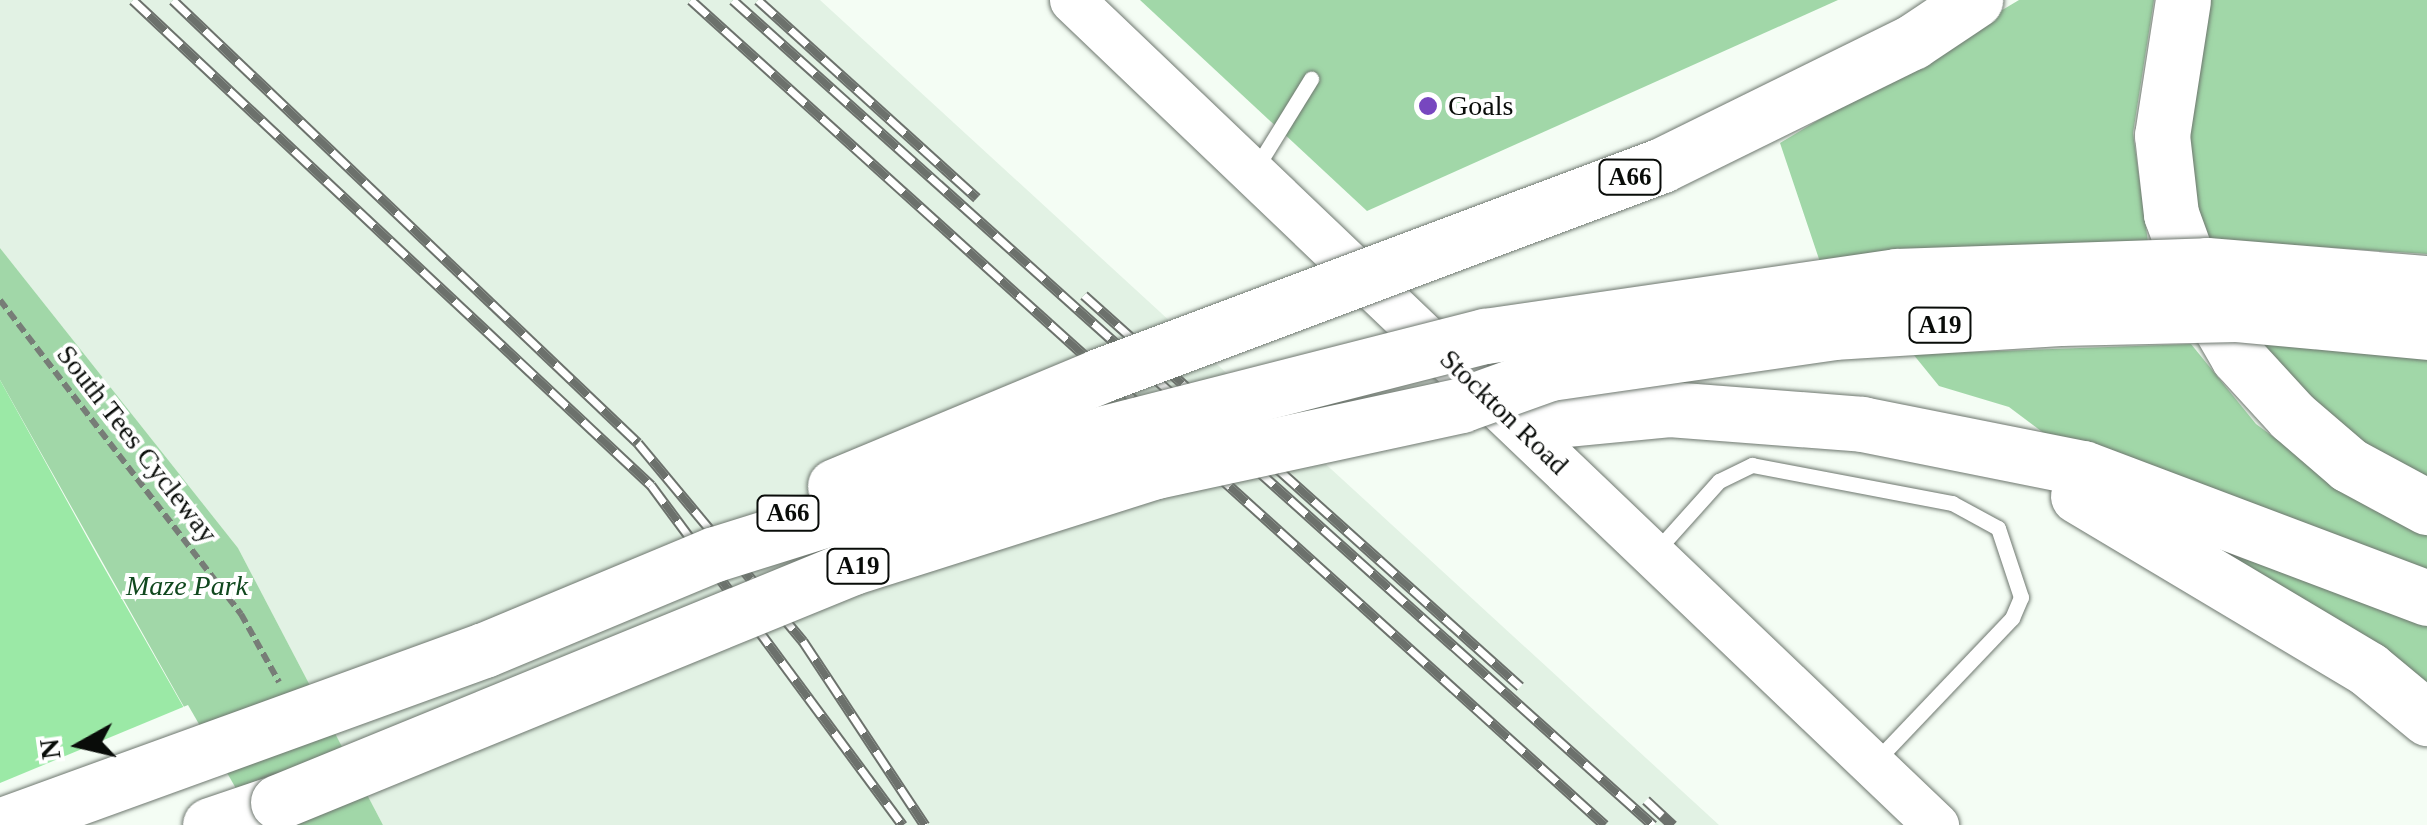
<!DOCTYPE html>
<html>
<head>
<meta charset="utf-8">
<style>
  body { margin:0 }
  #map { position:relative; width:2427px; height:825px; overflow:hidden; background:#f4fdf4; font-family:"Times New Roman",serif }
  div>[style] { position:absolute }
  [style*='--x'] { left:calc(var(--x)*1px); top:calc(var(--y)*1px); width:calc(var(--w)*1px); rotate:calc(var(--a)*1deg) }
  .built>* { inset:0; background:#e2f2e4 }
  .green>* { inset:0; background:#a1d7a8 }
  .water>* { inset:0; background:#9be9a6 }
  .pier>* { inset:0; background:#f4fdf4 }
  .path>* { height:6px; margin-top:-3px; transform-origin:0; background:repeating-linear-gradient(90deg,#777d77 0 10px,transparent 0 15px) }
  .roads { filter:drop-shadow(0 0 2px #6e776f) drop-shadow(0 0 2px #6e776f) }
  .lane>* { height:15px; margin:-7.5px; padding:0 7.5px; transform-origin:7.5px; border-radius:7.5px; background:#fff }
  .secondary>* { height:45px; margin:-22.5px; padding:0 22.5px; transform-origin:22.5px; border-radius:22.5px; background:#fff }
  .highway>* { height:55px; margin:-27.5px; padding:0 27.5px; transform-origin:27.5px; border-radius:27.5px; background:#fff }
  .rail>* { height:11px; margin-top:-5.5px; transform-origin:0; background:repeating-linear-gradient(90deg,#fff 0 22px,#6c716c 0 44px); box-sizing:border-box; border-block:2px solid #6c716c }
  .bridges { filter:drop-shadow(0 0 2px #6e776f) drop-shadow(0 0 2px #6e776f) }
  .highway-bridge>* { height:55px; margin:-27.5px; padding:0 27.5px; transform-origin:27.5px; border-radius:27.5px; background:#fff }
  .dots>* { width:28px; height:28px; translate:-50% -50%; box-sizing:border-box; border:5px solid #fff; border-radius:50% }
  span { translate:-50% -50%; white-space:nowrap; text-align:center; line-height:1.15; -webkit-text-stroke:8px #fff; paint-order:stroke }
  .shield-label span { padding:2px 8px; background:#fff; border:2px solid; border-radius:8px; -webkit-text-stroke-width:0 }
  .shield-label { font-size:25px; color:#090c09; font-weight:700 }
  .poi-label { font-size:28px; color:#090c09 }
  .left { translate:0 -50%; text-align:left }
  .street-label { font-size:28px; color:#090c09 }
  .park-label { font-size:28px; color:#10481e; font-style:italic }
  .north { position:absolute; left:30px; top:695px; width:100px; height:100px; -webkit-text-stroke:8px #fff; paint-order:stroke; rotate:262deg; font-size:28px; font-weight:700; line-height:40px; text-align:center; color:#090c09 }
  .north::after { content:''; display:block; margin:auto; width:35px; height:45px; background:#090c09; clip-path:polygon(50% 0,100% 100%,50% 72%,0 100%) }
</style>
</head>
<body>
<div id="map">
  <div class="built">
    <i style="clip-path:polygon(0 0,820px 0,1719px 825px,383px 825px,238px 548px,0 248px)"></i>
  </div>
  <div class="green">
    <i style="clip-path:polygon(1140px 0,1838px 0,1367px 211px)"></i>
    <i style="clip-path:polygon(2019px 0,2154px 0,2133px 133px,2148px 242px,1820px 262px,1780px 143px)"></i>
    <i style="clip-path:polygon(2201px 0,2427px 0,2427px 254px,2196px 239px,2180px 139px)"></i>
    <i style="clip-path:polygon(0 248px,238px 548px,383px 825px,252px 825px,246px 817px,0 380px)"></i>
    <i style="clip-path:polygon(2248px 343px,2427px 354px,2427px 484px,2343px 440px)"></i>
    <i style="clip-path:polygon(2191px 344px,2256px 424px,2371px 509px,2427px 533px,2427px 571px,2053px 440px,2009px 407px,1939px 386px,1913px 354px)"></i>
    <i style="clip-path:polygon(2209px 547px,2427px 620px,2427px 701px)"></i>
  </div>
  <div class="water">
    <i style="clip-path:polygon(0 380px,98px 557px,246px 817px,0 825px)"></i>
  </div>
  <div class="pier">
    <i style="clip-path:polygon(188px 705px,257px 825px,0 825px,0 783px)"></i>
  </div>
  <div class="path">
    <i style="--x:0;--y:300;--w:396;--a:52.5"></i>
    <i style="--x:241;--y:614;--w:78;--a:60.8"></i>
  </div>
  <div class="roads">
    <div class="lane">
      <i style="--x:1256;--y:168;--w:105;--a:-58.3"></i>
      <i style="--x:1657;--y:550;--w:93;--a:-48.1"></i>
      <i style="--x:1719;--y:481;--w:37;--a:-26"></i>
      <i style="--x:1752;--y:465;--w:204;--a:10.8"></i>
      <i style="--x:1952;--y:503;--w:52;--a:28.5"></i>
      <i style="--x:1998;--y:528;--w:73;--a:71.6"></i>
      <i style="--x:2021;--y:597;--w:23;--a:113"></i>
      <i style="--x:2012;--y:618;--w:199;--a:133.6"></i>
    </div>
    <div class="secondary">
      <i style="--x:1072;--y:0;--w:1195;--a:43.68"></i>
    </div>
    <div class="highway">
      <i style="--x:2183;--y:0;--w:137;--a:98.8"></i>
      <i style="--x:2162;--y:135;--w:80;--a:83.5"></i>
      <i style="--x:2171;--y:214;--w:79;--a:70"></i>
      <i style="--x:2198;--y:288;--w:80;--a:59.9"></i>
      <i style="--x:2238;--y:357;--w:80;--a:47.5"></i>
      <i style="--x:2292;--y:416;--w:75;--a:40.7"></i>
      <i style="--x:2349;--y:465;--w:89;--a:28.3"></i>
      <i style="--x:1527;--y:423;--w:143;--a:-5.6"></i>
      <i style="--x:1669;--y:409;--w:194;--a:4.4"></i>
      <i style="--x:1862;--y:424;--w:225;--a:11.3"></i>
      <i style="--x:2083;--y:468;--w:368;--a:20.7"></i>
      <i style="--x:2078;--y:496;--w:338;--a:30.8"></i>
      <i style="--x:2368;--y:669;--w:77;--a:39.7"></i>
      <i style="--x:210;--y:825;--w:72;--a:-18.7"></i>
    </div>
  </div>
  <div class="rail">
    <i style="--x:133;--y:0;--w:710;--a:43.12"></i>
    <i style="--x:651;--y:485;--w:423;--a:53.5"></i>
    <i style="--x:173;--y:0;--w:642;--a:43.61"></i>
    <i style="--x:638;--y:443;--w:258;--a:50.2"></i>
    <i style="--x:803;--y:641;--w:221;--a:56.5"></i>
    <i style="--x:691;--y:0;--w:1231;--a:42.07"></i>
    <i style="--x:733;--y:0;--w:1236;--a:41.88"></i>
    <i style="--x:758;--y:0;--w:295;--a:42.1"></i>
    <i style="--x:1084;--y:295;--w:586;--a:41.89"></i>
    <i style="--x:1646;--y:800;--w:37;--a:43"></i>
  </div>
  <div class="bridges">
    <div class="highway-bridge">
      <i style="--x:835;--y:486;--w:286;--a:-22.6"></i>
      <i style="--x:1099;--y:376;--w:601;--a:-20.54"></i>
      <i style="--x:1662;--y:165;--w:279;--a:-26.2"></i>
      <i style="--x:1912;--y:42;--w:76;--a:-33.7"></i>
      <i style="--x:278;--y:802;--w:621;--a:-22.23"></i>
      <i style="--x:853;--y:567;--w:318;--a:-17.6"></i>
      <i style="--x:1156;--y:471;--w:312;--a:-12.2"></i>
      <i style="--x:1461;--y:405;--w:95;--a:-19.8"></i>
      <i style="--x:1550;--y:373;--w:286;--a:-8.2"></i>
      <i style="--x:1833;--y:332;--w:227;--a:-3.5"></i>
      <i style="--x:2060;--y:318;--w:177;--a:-1.3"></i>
      <i style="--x:2237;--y:314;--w:191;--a:5.4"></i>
      <i style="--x:2;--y:825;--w:513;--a:-19.95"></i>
      <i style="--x:484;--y:650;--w:250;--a:-22.6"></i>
      <i style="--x:715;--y:554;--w:395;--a:-17.4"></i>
      <i style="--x:1092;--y:436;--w:406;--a:-14.3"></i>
      <i style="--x:1485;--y:336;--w:415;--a:-8.3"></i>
      <i style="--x:1896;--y:276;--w:311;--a:-2"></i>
      <i style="--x:2207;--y:265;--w:221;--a:4.7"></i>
    </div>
  </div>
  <div class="dots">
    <i style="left:1428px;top:106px;background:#7747bf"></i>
  </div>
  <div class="shield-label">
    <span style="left:1630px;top:177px">A66</span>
    <span style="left:1940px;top:325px">A19</span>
    <span style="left:788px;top:513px">A66</span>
    <span style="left:858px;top:566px">A19</span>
  </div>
  <div class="poi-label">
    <span class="left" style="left:1448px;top:106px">Goals</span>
  </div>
  <div class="street-label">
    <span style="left:1504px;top:412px;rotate:44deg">Stockton Road</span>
    <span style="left:137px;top:444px;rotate:52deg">South Tees Cycleway</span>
  </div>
  <div class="park-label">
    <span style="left:187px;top:586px">Maze Park</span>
  </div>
  <div class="north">N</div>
</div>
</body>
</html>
